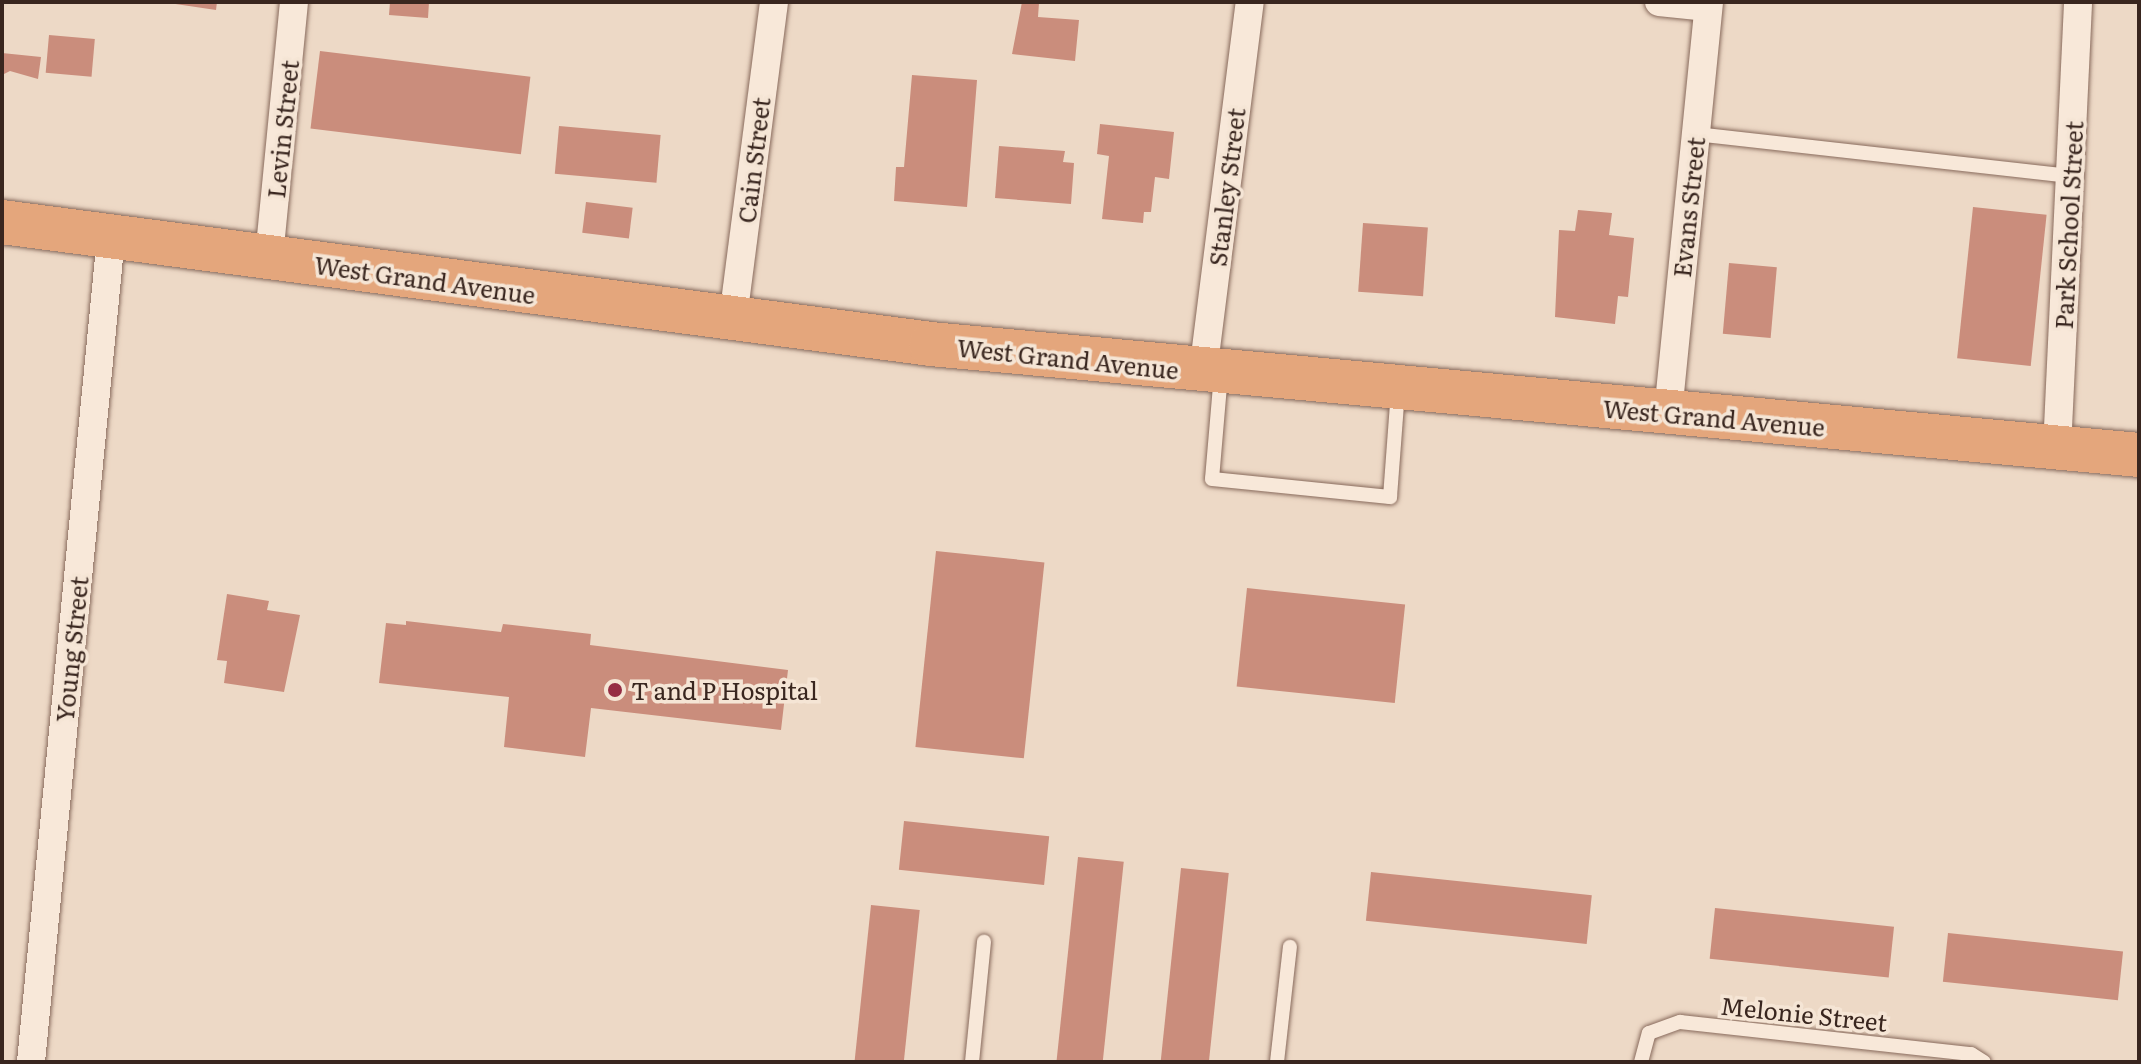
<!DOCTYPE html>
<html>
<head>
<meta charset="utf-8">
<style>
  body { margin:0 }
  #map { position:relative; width:2141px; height:1064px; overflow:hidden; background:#edd9c6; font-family:Literata,serif }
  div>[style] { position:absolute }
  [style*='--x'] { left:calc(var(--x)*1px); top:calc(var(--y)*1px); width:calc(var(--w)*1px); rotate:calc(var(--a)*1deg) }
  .building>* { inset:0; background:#ca8d7c; transform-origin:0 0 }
  .roads { filter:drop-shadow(0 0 2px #886a5c) drop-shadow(0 0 2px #886a5c) }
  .service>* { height:14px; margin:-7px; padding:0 7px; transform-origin:7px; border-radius:7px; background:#f8e8d9 }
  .minor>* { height:28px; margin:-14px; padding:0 14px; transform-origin:14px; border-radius:14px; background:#f8e8d9 }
  .trunk>* { height:44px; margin:-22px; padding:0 22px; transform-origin:22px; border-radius:22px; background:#e4a67c }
  .dots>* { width:22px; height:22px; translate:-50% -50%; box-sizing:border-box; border:4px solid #f5e5d5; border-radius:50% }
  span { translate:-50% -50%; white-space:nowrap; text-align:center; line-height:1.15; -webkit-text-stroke:7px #f5e5d5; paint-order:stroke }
  .street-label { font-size:24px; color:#39261f }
  .poi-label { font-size:24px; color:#39261f }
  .left { translate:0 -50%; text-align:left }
  .frame { position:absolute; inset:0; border:4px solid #39261f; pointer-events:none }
</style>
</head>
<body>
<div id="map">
  <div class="building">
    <i style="clip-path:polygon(162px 2px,217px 2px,216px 10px)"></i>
    <i style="clip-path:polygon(390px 2px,429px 2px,428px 18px,389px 15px)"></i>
    <i style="clip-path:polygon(1022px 2px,1039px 3px,1038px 17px,1079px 20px,1075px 61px,1012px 54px)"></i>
    <i style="left:49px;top:35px;width:46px;height:38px;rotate:5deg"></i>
    <i style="left:320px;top:51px;width:212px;height:78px;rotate:7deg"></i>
    <i style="clip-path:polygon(2px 53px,41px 57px,38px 79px,10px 71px,2px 75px)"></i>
    <i style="clip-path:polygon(912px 75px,977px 80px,967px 207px,894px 201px,896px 167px,904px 167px)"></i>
    <i style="clip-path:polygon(1100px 124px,1174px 132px,1169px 179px,1155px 177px,1151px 212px,1144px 212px,1143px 223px,1102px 219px,1109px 156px,1097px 154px)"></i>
    <i style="left:559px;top:126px;width:102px;height:48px;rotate:5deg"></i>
    <i style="clip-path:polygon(999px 146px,1065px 151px,1063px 162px,1074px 163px,1071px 204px,995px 198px)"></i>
    <i style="left:586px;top:202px;width:47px;height:31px;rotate:7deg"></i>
    <i style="left:1973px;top:207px;width:74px;height:152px;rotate:6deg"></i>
    <i style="clip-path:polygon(1578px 210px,1612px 213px,1609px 235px,1634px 238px,1628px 297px,1618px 296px,1615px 324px,1555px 317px,1559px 230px,1575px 231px)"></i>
    <i style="left:1363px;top:223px;width:65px;height:69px;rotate:4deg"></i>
    <i style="left:1729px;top:263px;width:48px;height:71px;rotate:5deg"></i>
    <i style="left:936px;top:551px;width:109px;height:197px;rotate:6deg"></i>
    <i style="left:1247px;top:588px;width:159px;height:99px;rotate:6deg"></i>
    <i style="clip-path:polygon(227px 594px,269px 601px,267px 610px,300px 615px,284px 692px,224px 683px,227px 661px,217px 660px)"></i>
    <i style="clip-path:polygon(406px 621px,501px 632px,503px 624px,591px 634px,590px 645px,788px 670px,781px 730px,591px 708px,585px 757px,504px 747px,509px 697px,379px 683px,386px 623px,406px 625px)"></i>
    <i style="left:904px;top:821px;width:146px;height:49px;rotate:6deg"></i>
    <i style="left:1078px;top:857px;width:46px;height:206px;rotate:6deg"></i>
    <i style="left:1181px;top:868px;width:48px;height:195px;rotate:6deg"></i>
    <i style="left:1371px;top:872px;width:222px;height:49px;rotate:6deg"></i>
    <i style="left:871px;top:905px;width:49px;height:158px;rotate:6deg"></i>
    <i style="left:1715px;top:908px;width:180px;height:51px;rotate:6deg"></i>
    <i style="left:1948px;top:933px;width:176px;height:49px;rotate:6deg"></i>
  </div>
  <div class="roads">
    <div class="service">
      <i style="--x:1696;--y:134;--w:376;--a:6.4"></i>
      <i style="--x:1221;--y:374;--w:105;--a:94.9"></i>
      <i style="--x:1212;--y:479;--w:179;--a:5.8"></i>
      <i style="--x:1390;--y:497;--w:106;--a:-85.7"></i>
      <i style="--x:972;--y:1062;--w:121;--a:-84.3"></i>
      <i style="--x:1277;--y:1062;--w:116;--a:-83.6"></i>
      <i style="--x:1641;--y:1062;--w:30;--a:-75"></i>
      <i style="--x:1649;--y:1033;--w:33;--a:-20"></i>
      <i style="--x:1680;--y:1022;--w:293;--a:6.3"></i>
      <i style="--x:1971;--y:1054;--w:15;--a:32"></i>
    </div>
    <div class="minor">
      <i style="--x:1659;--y:2;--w:49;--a:5.8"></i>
      <i style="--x:269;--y:257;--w:256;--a:-84.4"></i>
      <i style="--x:733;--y:318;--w:319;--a:-82.6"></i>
      <i style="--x:1203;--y:372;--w:373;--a:-82.8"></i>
      <i style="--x:1668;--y:413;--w:413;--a:-84.3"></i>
      <i style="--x:2057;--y:449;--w:447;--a:-87.3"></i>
      <i style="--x:31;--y:1062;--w:829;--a:-84.46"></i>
    </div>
    <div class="trunk">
      <i style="--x:2;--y:222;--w:937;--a:7.48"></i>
      <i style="--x:931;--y:344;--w:1213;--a:5.25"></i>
    </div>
  </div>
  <div class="dots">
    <i style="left:615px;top:690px;background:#962d44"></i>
  </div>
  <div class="street-label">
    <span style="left:282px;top:129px;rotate:-84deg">Levin Street</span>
    <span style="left:753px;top:160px;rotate:-83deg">Cain Street</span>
    <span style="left:1226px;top:187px;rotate:-83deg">Stanley Street</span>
    <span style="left:1688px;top:207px;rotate:-84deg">Evans Street</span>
    <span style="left:2068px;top:225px;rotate:-87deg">Park School Street</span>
    <span style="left:425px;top:279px;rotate:8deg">West Grand Avenue</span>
    <span style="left:1068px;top:358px;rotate:6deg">West Grand Avenue</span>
    <span style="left:1714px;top:417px;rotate:5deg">West Grand Avenue</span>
    <span style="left:71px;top:649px;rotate:-84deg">Young Street</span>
    <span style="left:1804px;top:1013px;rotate:6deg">Melonie Street</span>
  </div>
  <div class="poi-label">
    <span class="left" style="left:631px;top:690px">T and P Hospital</span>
  </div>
  <div class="frame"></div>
</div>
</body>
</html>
